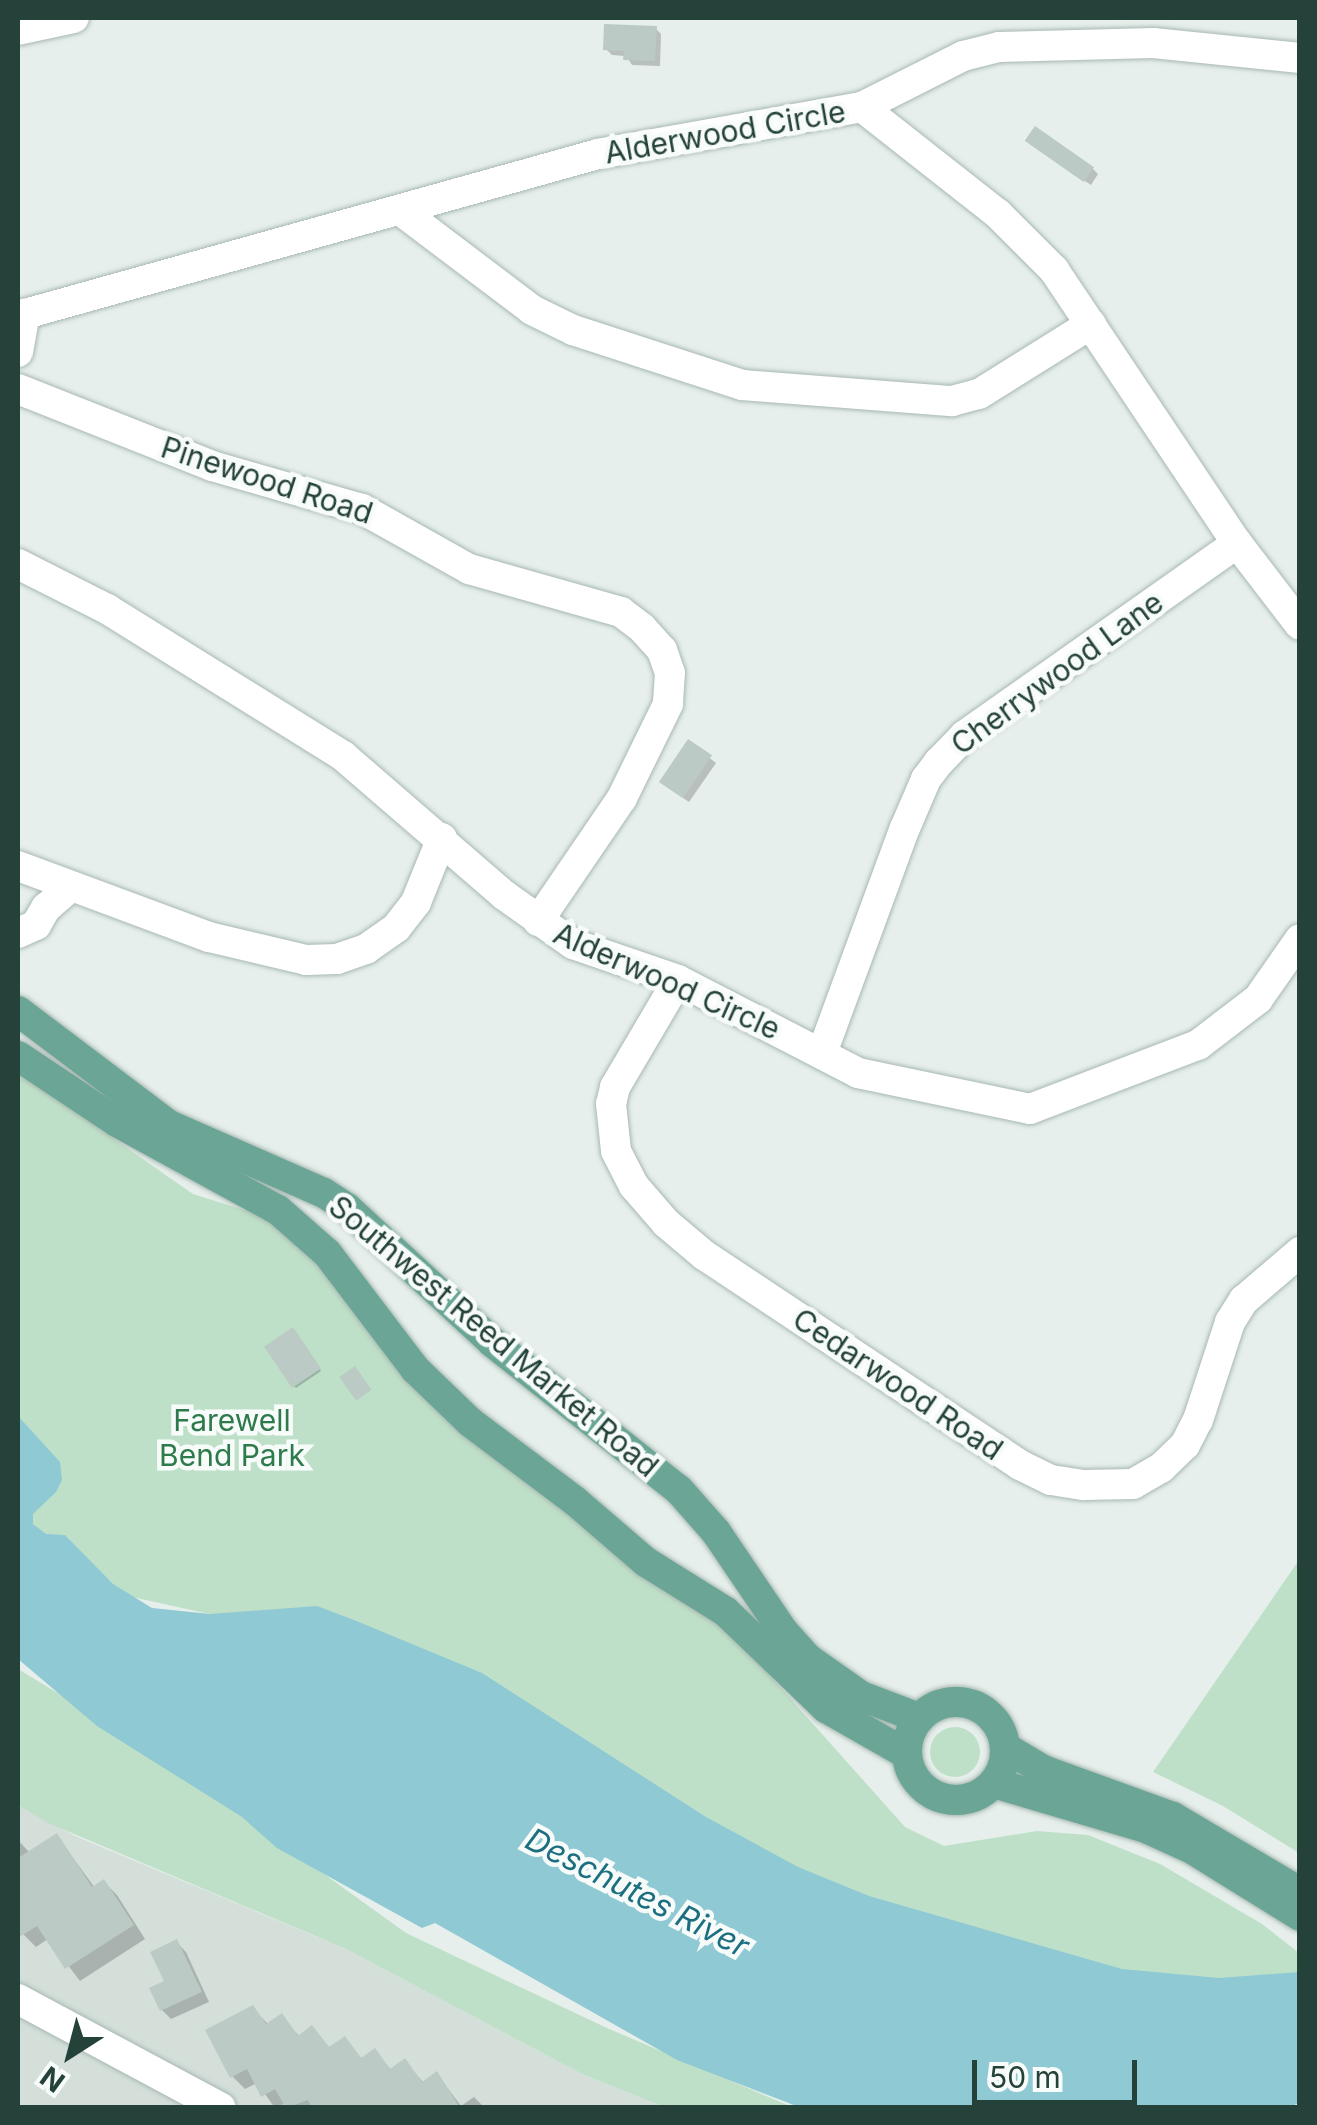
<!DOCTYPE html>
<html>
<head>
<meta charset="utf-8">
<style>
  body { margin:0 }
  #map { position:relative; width:1317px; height:2125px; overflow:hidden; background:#e6efeb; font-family:Inter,sans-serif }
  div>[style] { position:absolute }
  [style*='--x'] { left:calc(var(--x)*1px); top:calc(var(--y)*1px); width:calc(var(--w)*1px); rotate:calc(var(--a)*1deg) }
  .built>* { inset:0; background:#d4dfda }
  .green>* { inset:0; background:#bfe0c8 }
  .round { border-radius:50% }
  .water>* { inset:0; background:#8ec9d4 }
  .shadow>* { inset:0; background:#0003 }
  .building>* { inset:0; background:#bbcac4; transform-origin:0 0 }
  .roads { filter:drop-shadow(0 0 2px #a8b8b2) drop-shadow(0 0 2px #a8b8b2) }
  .minor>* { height:30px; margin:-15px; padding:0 15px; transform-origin:15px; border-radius:15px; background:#fff }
  .major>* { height:30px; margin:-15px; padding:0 15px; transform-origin:15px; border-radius:15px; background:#6aa596 }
  .major>.ring { margin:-15px; padding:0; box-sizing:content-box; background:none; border:30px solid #6aa596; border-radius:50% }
  span { translate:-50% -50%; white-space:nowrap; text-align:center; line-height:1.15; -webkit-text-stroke:9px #f7fbf9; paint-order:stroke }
  .street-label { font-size:30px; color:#24423a }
  .park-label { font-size:30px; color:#2d7a4b }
  .water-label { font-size:32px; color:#1c6f80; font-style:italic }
  .frame { position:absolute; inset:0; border:20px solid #24423a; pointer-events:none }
  .north { position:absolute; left:20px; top:2005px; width:100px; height:100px; -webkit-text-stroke:8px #f7fbf9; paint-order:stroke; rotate:216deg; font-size:28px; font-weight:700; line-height:40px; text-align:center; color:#24423a }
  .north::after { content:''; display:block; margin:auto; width:35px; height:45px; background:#24423a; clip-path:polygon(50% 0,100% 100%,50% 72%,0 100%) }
  .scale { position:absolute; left:972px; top:2060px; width:165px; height:45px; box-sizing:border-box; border:5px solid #24423a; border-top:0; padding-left:12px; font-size:30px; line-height:35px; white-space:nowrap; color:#24423a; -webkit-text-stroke:8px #f7fbf9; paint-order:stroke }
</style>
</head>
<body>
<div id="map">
  <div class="built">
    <i style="clip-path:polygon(18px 1805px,75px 1836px,346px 1949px,582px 2074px,664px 2107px,18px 2107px)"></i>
  </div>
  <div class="green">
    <i style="clip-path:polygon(18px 1072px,193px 1194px,260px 1215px,313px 1258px,354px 1307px,723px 1623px,905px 1827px,944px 1846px,1037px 1831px,1088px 1835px,1160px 1864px,1262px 1924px,1299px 1953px,1299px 1992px,1288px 2000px,919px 1933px,282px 1630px,114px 1593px,32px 1524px,18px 1416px)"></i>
    <i style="clip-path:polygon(1299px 1560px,1299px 1853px,1223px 1806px,1153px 1772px)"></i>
    <i style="clip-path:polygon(18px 1669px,152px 1750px,406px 1933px,607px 2028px,792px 2107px,664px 2107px,582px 2074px,346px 1949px,48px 1823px,18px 1805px)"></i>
    <i class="round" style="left:930px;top:1727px;width:50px;height:50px"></i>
  </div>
  <div class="water">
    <i style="clip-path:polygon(18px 1416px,60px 1462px,62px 1480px,56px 1492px,33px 1514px,33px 1524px,46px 1534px,65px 1535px,113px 1584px,152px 1608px,210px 1614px,317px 1606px,354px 1620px,482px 1673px,706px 1817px,798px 1867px,869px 1896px,1122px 1969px,1219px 1978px,1299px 1972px,1299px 2102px,1290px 2108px,799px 2107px,677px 2060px,435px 1923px,422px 1928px,277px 1848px,242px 1817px,97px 1726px,18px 1659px)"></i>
  </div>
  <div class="shadow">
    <i style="clip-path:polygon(655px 28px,661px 34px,660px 66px,632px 65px,626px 56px,612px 55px,606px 49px)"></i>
    <i style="clip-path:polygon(1034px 147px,1093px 169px,1098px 174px,1091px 185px)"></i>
    <i style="clip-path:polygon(689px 742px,716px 763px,689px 802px,667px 787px)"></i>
    <i style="clip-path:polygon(295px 1332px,321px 1371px,296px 1388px,294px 1386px)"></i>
    <i style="clip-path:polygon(57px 1836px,95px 1888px,104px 1882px,117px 1895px,145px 1939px,80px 1981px,48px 1939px,36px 1947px,22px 1933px,18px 1936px,18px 1840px,30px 1853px)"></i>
    <i style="clip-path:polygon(176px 1942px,186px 1952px,209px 2002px,171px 2019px,162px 2010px)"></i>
    <i style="clip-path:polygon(252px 2008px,269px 2025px,281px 2016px,300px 2037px,312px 2029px,331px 2049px,345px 2039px,363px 2060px,375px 2051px,392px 2071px,405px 2062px,424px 2083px,437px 2074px,461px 2106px,474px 2097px,485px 2108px,288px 2108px,286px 2103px,275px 2108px,257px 2083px,245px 2089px,232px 2076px)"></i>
  </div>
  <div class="building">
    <i style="clip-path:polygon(604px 24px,657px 26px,655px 61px,623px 60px,624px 51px,603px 50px)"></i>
    <i style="left:1035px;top:126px;width:72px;height:18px;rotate:35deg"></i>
    <i style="left:688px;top:739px;width:29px;height:52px;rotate:34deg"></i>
    <i style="left:293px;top:1327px;width:50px;height:35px;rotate:56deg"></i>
    <i style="left:355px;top:1366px;width:29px;height:19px;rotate:55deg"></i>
    <i style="clip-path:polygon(57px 1833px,92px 1887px,104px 1879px,134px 1925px,65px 1969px,37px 1926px,18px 1938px,18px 1858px)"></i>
    <i style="clip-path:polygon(177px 1939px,202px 1992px,160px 2011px,149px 1988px,164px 1981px,150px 1952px)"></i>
    <i style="clip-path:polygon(253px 2005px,266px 2024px,282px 2013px,298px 2036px,312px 2025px,329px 2047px,345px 2036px,361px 2058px,375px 2048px,390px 2069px,405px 2058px,422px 2082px,437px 2071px,460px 2108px,312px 2108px,308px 2100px,286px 2108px,275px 2089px,261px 2097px,247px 2069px,230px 2078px,205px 2030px)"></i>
  </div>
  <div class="roads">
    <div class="minor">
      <i style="--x:18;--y:30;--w:57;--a:-12.1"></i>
      <i style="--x:862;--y:107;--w:113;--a:-26.8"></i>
      <i style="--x:963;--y:56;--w:37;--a:-14"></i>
      <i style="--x:999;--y:47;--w:154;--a:-1.5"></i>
      <i style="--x:1153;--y:43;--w:148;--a:5.8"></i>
      <i style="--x:400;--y:210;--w:166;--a:37.1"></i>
      <i style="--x:532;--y:310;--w:46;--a:26"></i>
      <i style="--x:573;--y:330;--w:178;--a:18"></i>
      <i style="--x:742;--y:385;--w:211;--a:4.4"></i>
      <i style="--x:952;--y:401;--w:28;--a:-15"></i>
      <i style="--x:979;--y:394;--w:132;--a:-32"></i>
      <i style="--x:18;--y:352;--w:39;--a:-80"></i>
      <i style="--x:25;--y:314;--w:595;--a:-15.6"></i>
      <i style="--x:598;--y:154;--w:268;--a:-10.1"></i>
      <i style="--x:862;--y:107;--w:173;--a:38.2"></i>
      <i style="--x:998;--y:214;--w:79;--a:45"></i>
      <i style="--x:1054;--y:270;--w:329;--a:56.2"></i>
      <i style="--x:1237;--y:543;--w:103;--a:52.5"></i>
      <i style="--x:18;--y:389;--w:209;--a:21.6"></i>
      <i style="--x:212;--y:466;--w:156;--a:16"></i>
      <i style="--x:362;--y:509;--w:123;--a:29.3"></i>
      <i style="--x:469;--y:569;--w:158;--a:15.8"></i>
      <i style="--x:621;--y:612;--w:26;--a:37"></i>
      <i style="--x:642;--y:628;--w:30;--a:48"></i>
      <i style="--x:662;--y:650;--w:24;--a:71"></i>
      <i style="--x:670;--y:673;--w:31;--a:94"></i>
      <i style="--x:668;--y:704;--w:105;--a:116.1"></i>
      <i style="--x:622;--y:798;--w:149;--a:124.3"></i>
      <i style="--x:18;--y:564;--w:100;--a:26.8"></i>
      <i style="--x:107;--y:609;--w:278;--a:31.9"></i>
      <i style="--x:343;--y:756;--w:213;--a:40.8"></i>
      <i style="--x:504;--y:895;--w:85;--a:35.4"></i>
      <i style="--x:573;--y:944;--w:111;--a:18.9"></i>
      <i style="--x:678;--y:980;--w:203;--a:27.3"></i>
      <i style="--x:858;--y:1073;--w:176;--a:11.8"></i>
      <i style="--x:1030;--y:1109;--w:180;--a:-20.9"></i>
      <i style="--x:1198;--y:1045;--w:76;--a:-37.5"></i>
      <i style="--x:1258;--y:999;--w:73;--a:-55"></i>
      <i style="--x:18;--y:866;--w:204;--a:20.4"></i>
      <i style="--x:209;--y:937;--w:100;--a:13.3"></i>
      <i style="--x:306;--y:960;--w:31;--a:-2"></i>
      <i style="--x:337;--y:959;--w:31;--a:-19"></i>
      <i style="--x:366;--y:949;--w:37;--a:-35"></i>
      <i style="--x:396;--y:928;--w:33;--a:-52"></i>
      <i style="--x:416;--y:902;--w:69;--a:-67.9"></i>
      <i style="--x:18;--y:933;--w:20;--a:-24"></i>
      <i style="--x:36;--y:925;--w:20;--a:-60"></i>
      <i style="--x:46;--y:908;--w:33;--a:-41"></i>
      <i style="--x:678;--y:980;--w:124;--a:120.5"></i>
      <i style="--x:615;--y:1087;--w:17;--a:103"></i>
      <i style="--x:611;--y:1104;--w:47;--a:83.9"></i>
      <i style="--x:616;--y:1151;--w:39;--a:63"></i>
      <i style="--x:634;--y:1186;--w:49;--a:49.1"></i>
      <i style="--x:666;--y:1223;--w:50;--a:40.1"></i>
      <i style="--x:704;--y:1255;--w:379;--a:33.6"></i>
      <i style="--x:1020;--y:1465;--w:34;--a:26"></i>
      <i style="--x:1051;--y:1480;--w:33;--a:9"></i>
      <i style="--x:1084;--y:1485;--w:49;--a:-1.2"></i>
      <i style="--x:1133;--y:1484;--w:32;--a:-30"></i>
      <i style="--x:1161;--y:1468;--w:33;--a:-44"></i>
      <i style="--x:1185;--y:1445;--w:28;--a:-63"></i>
      <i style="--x:1198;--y:1420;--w:103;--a:-71.9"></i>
      <i style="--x:1230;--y:1322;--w:26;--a:-58"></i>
      <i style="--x:1244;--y:1300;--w:74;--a:-40.6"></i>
      <i style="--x:822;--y:1053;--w:240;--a:-69.8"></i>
      <i style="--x:905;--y:828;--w:53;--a:-66.8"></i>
      <i style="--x:926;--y:779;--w:21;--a:-53"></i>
      <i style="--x:939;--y:762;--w:37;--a:-46"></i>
      <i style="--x:965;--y:735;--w:333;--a:-35.2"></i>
      <i style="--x:18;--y:1999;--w:230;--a:28.2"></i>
    </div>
    <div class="major">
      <i style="--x:18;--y:1011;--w:189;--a:37.1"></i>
      <i style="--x:169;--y:1125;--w:169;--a:23.7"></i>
      <i style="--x:324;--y:1193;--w:27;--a:33"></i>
      <i style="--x:347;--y:1208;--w:197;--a:42.7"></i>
      <i style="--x:492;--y:1342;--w:238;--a:38.4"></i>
      <i style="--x:679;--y:1490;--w:56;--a:48.6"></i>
      <i style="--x:716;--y:1532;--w:120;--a:55.9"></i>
      <i style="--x:783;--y:1631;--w:36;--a:48"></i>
      <i style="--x:807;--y:1658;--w:66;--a:35.1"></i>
      <i style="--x:861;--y:1696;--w:62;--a:20.8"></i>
      <i style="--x:18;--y:1056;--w:119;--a:33.7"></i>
      <i style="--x:117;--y:1122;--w:183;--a:28.7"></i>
      <i style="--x:278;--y:1210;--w:65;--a:41.3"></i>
      <i style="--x:327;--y:1253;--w:146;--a:52.8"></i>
      <i style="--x:415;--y:1369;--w:76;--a:43.9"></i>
      <i style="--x:470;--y:1422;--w:131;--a:37"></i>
      <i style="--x:575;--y:1501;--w:94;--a:40.7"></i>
      <i style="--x:646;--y:1562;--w:94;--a:32"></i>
      <i style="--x:726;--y:1612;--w:139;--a:43.8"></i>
      <i style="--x:826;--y:1708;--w:93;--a:29.6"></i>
      <i class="ring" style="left:907px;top:1702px;width:68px;height:68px"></i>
      <i style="--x:1006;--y:1748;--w:43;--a:30.7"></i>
      <i style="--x:1043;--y:1770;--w:138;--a:19.9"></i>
      <i style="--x:1173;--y:1817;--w:147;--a:30.6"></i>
      <i style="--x:994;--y:1783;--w:159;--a:16.5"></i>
      <i style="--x:1146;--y:1828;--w:51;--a:24.5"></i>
      <i style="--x:1192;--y:1849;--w:127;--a:31.8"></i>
    </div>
  </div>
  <div class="street-label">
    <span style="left:725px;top:132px;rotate:-10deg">Alderwood Circle</span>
    <span style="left:267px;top:480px;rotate:18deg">Pinewood Road</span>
    <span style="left:1057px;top:673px;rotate:-36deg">Cherrywood Lane</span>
    <span style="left:667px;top:981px;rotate:24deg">Alderwood Circle</span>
    <span style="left:494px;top:1336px;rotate:40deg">Southwest Reed Market Road</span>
    <span style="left:898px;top:1384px;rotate:34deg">Cedarwood Road</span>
  </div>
  <div class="park-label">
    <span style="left:232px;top:1437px">Farewell<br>Bend Park</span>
  </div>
  <div class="water-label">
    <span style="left:637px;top:1893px;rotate:27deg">Deschutes River</span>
  </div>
  <div class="frame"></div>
  <div class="north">N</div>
  <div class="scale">50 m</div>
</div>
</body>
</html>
